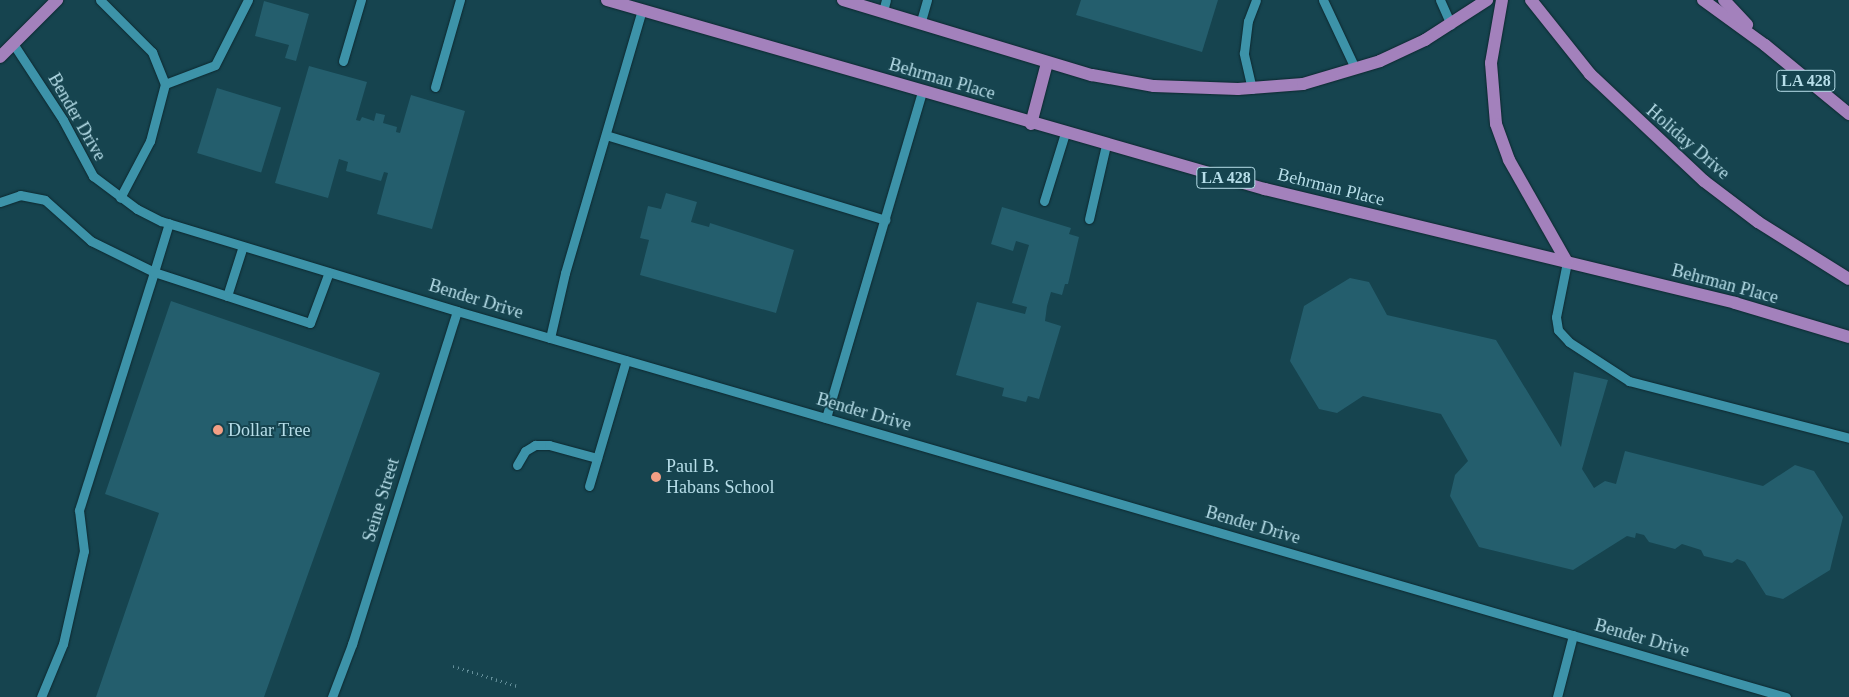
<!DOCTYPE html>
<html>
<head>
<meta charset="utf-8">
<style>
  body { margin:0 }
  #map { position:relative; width:1849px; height:697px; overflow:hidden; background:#16444f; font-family:"Times New Roman",serif }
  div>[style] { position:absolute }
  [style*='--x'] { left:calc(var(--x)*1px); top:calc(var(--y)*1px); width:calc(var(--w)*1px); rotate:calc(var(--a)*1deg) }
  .building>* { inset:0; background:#245e6d; transform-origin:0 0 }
  .path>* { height:3px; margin-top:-1.5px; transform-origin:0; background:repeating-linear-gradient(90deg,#65909b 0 1px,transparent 0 5px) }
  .roads { filter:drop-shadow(0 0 1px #0d282f) drop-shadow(0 0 1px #0d282f) }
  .minor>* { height:9px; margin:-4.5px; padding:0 4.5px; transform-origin:4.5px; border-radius:4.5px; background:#3d93a9 }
  .major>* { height:12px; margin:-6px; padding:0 6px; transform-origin:6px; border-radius:6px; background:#a381bc }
  .dots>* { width:14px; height:14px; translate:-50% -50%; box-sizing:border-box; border:2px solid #16444f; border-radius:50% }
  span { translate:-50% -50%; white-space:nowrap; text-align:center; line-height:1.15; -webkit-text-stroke:4px #16444f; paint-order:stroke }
  .shield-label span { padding:1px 4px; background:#16444f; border:1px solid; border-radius:4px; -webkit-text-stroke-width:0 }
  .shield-label { font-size:16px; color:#b7dee9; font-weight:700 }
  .street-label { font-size:18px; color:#b7dee9 }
  .poi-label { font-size:18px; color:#b7dee9 }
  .left { translate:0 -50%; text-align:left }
</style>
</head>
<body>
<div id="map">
  <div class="building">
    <i style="clip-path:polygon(1081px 0,1218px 0,1202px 52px,1076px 15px)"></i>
    <i style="clip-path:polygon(264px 1px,309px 14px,296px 61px,285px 58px,289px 45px,255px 36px)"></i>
    <i style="clip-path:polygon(309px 66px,367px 82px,356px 120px,360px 121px,362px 117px,374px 121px,376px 113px,385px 115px,383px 123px,397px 127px,396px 132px,400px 133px,411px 95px,465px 111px,432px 229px,377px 214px,388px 173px,384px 172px,381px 181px,346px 171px,348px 162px,339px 159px,328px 198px,275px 183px)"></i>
    <i style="left:217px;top:88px;width:67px;height:68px;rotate:17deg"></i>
    <i style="clip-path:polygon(666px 193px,697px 202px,691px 222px,709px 227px,710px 223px,794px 250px,776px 313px,640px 275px,649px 240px,640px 238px,648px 206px,661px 209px)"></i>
    <i style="clip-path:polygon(1002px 207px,1071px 228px,1069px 234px,1079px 237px,1068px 284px,1065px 284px,1062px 295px,1051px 292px,1047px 306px,1045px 321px,1061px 326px,1039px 399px,1028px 396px,1026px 402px,1002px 396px,1004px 388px,956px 375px,977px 302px,1025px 314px,1027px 307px,1012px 303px,1029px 245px,1016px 241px,1013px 251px,991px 244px)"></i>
    <i style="clip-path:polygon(1350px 278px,1369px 282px,1387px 315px,1496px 340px,1561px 447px,1574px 372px,1608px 380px,1582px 469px,1594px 488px,1605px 481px,1616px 484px,1625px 451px,1763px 486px,1795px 465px,1814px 471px,1843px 517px,1830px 570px,1783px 599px,1766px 595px,1745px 562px,1737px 559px,1732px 563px,1704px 556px,1701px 550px,1682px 544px,1675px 549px,1649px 542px,1644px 535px,1636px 533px,1635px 538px,1627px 536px,1573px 570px,1479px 547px,1450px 496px,1455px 475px,1468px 461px,1441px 414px,1363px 396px,1337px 413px,1319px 409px,1290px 361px,1304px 306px)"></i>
    <i style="clip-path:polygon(171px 301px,380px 373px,264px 697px,96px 697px,159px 513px,105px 494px)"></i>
  </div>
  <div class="path">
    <i style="--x:453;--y:666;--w:67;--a:17.4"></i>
  </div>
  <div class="roads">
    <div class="minor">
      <i style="--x:100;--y:0;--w:74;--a:45"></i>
      <i style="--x:152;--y:52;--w:35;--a:68"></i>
      <i style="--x:165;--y:84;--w:59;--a:104.7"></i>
      <i style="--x:150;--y:141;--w:64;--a:117.8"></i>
      <i style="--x:1323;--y:0;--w:75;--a:64.8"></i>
      <i style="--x:1440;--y:0;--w:27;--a:66"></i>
      <i style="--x:883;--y:11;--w:11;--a:-75"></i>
      <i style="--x:921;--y:21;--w:22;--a:-74"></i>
      <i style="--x:14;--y:45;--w:90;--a:56.8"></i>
      <i style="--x:63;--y:120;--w:64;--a:61.8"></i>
      <i style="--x:93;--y:176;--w:55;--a:36.9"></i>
      <i style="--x:137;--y:209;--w:27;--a:27"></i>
      <i style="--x:161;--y:221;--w:309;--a:16.9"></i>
      <i style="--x:457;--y:311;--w:1384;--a:16.2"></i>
      <i style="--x:343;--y:61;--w:64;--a:-73.6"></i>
      <i style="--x:165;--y:84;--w:53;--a:-20.8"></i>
      <i style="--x:215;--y:65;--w:73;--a:-63.1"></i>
      <i style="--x:435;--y:87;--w:91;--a:-74"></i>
      <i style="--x:1252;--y:89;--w:37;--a:-103"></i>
      <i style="--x:1244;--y:53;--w:32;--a:-83"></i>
      <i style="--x:1248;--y:21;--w:22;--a:-69"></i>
      <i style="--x:606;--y:135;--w:292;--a:16.9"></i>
      <i style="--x:1044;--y:201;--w:71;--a:-72.8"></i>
      <i style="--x:0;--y:202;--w:21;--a:-19"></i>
      <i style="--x:20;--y:195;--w:25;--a:11"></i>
      <i style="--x:45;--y:200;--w:62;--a:41.7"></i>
      <i style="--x:91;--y:241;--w:70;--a:26.2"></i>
      <i style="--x:154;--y:272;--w:51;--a:-73"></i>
      <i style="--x:1089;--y:219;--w:76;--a:-77.1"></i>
      <i style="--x:1567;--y:262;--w:56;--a:101.3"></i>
      <i style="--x:1556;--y:317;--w:13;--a:81"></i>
      <i style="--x:1558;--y:330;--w:16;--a:47"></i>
      <i style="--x:1569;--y:342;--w:72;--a:33"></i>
      <i style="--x:1629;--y:381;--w:227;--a:14.5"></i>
      <i style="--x:227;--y:296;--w:52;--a:-72.3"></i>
      <i style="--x:550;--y:338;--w:67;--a:-77"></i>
      <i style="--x:565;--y:273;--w:274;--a:-73.7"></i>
      <i style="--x:826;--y:418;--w:340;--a:-73.6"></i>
      <i style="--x:517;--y:465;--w:16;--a:-60"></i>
      <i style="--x:525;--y:451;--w:12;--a:-31"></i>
      <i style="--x:535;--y:445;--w:14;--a:0"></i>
      <i style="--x:549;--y:445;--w:50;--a:15.2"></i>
      <i style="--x:589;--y:486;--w:131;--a:-73.6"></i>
      <i style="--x:41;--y:697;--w:57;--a:-67.5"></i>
      <i style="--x:63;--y:644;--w:95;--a:-77.3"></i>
      <i style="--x:84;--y:551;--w:41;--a:-97"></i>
      <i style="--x:79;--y:510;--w:250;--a:-72.5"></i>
      <i style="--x:154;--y:272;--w:164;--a:18.1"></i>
      <i style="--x:310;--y:323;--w:54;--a:-69.6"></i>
      <i style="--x:332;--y:697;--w:57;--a:-69.3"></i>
      <i style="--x:352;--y:644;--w:349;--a:-72.5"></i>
      <i style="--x:1557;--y:697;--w:64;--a:-75.5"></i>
    </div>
    <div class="major">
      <i style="--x:607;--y:0;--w:685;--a:16.03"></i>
      <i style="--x:1265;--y:189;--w:484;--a:13.6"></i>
      <i style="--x:1735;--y:303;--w:119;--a:16.6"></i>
      <i style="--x:843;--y:0;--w:260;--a:16.8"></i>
      <i style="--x:1092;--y:75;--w:63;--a:10.1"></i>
      <i style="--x:1154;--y:86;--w:84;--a:2"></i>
      <i style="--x:1238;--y:89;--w:65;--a:-4.4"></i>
      <i style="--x:1303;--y:84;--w:80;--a:-16.6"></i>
      <i style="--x:1380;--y:61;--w:50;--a:-25"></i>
      <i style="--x:1425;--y:40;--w:74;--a:-32.8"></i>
      <i style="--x:1502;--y:0;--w:64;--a:99.9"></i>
      <i style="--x:1491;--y:63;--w:61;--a:85.3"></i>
      <i style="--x:1496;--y:124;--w:38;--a:70"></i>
      <i style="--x:1509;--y:160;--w:117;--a:60.4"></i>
      <i style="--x:1531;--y:0;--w:95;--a:51.4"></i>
      <i style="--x:1590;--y:74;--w:156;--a:43.2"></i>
      <i style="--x:1704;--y:181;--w:68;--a:37.2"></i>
      <i style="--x:1758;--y:222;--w:107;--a:32.1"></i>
      <i style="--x:1703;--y:0;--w:77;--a:36"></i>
      <i style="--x:1765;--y:45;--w:109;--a:39.4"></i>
      <i style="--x:1724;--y:0;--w:34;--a:47"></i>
      <i style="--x:0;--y:57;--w:81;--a:-45"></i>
      <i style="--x:1031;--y:124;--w:63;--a:-75.3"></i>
    </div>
  </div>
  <div class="dots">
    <i style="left:218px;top:430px;background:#f39f85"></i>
    <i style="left:656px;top:477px;background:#f39f85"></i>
  </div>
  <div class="shield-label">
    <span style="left:1806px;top:81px">LA 428</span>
    <span style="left:1226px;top:178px">LA 428</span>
  </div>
  <div class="street-label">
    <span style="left:942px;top:79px;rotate:16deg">Behrman Place</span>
    <span style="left:77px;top:117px;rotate:60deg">Bender Drive</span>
    <span style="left:1688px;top:142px;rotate:41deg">Holiday Drive</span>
    <span style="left:1331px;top:187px;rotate:14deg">Behrman Place</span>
    <span style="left:1725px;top:284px;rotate:15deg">Behrman Place</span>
    <span style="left:476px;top:299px;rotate:17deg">Bender Drive</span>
    <span style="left:864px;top:412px;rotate:16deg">Bender Drive</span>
    <span style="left:381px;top:500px;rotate:-73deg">Seine Street</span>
    <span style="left:1253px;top:525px;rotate:16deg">Bender Drive</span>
    <span style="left:1642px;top:638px;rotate:16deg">Bender Drive</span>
  </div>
  <div class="poi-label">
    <span class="left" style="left:228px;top:430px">Dollar Tree</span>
    <span class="left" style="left:666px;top:477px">Paul B.<br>Habans School</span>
  </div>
</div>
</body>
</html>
